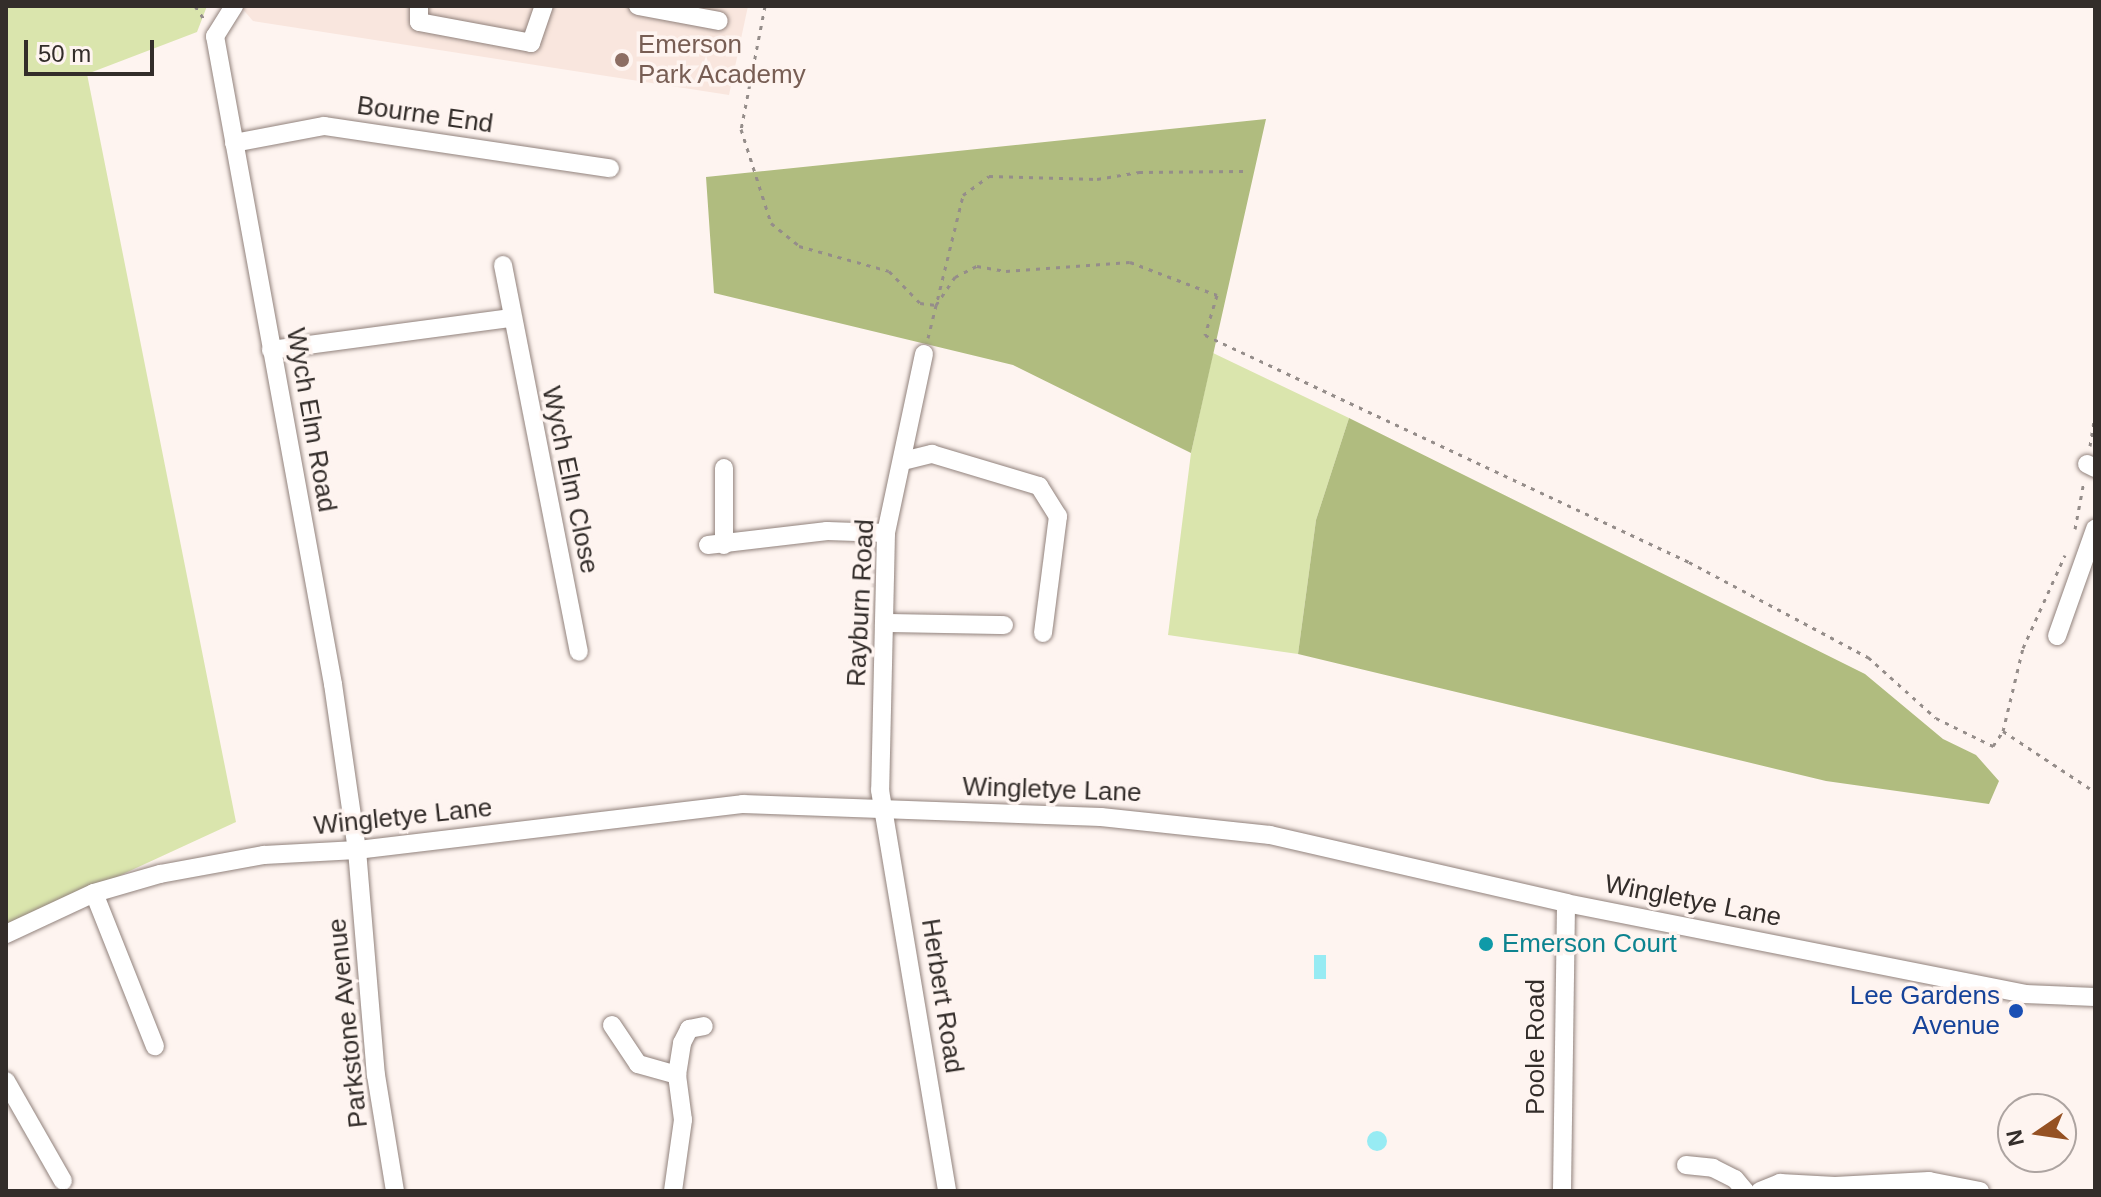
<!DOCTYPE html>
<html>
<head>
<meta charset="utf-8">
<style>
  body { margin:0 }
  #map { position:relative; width:2101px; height:1197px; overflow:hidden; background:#fef4f0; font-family:Helvetica,sans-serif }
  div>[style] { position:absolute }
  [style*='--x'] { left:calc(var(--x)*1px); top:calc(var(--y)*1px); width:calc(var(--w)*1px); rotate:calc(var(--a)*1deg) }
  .built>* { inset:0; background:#f9e6de }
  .green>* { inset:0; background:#dae5ad }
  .forest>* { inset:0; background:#b0bc7f }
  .water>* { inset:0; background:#97ebf3; transform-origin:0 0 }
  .round { border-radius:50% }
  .path>* { height:3px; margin-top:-1.5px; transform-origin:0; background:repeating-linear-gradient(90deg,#958d8a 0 4px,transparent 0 10px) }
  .roads { filter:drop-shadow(0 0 2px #91827c) drop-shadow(0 0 2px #91827c) }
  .minor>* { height:18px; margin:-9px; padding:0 9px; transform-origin:9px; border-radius:9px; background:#fff }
  .dots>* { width:22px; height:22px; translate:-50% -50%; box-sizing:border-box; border:4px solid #fef4f0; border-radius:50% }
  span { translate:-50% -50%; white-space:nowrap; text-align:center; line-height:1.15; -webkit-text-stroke:7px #fef4f0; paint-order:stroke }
  .education-label { font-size:26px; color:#785e54 }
  .left { translate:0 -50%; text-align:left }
  .street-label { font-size:26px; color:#332d2a }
  .culture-label { font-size:26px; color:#0d838f }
  .transit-label { font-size:26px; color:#164399 }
  .right { translate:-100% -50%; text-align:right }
  .frame { position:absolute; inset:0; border:8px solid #332d2a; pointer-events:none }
  .north { position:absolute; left:1997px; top:1093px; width:80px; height:80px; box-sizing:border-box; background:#fef4f0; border:2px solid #ada4a1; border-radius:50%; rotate:257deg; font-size:22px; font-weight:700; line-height:32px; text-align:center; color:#332d2a }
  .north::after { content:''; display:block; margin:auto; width:28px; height:36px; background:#955123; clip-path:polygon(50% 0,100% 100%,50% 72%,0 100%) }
  .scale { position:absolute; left:24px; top:40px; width:130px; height:36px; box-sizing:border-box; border:4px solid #332d2a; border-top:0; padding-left:10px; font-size:24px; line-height:28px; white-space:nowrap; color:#332d2a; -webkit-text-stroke:6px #fef4f0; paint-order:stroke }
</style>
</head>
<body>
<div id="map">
  <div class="built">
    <i style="clip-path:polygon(240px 6px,748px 6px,729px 95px,253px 21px)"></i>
  </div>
  <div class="green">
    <i style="clip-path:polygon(6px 6px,207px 6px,197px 32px,87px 74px,236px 822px,6px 928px)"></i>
    <i style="clip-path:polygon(1213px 353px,1349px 418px,1316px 520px,1298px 654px,1168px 635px,1191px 453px)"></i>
  </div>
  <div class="forest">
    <i style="clip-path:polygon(1266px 119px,1191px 453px,1013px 365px,714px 293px,706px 177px)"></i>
    <i style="clip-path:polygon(1349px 418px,1865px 674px,1943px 739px,1976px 755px,1999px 781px,1989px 804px,1826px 781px,1298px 654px,1316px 520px)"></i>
  </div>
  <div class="water">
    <i style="left:1314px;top:955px;width:12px;height:24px"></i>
    <i class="round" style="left:1367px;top:1131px;width:20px;height:20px"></i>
  </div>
  <div class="path">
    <i style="--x:195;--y:6;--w:16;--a:55"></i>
    <i style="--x:765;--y:6;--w:125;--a:101"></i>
    <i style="--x:741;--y:129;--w:99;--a:72.3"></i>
    <i style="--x:771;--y:223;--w:36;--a:39"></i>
    <i style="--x:799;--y:246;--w:93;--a:15.5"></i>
    <i style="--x:889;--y:271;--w:45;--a:45.9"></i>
    <i style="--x:920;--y:303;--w:16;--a:7"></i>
    <i style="--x:936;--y:305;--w:34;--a:-56"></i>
    <i style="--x:955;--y:277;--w:25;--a:-27"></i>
    <i style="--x:977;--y:266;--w:29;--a:10"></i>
    <i style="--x:1006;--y:271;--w:124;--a:-4.2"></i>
    <i style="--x:1130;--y:262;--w:93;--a:20.8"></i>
    <i style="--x:1217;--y:295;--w:42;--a:106.7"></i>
    <i style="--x:1205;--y:335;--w:535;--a:25.13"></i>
    <i style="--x:1689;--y:562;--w:203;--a:28"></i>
    <i style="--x:1868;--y:657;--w:91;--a:41.9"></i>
    <i style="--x:1936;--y:718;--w:64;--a:26.2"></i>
    <i style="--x:1993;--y:746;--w:18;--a:-56"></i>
    <i style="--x:2003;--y:731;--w:85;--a:-76.5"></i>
    <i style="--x:2023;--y:648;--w:102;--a:-65.7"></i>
    <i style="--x:928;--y:338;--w:147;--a:-76.2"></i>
    <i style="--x:963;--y:195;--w:32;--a:-36"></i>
    <i style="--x:989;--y:176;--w:108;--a:1.6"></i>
    <i style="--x:1097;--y:179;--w:43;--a:-9.5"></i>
    <i style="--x:1139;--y:172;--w:104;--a:-0.6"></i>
    <i style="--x:2090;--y:446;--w:31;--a:-81"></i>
    <i style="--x:2075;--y:529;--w:49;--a:-79.4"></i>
    <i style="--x:2003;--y:731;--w:110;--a:33.5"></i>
  </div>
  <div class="roads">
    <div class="minor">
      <i style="--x:234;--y:6;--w:36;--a:122"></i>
      <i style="--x:215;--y:36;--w:659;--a:79.68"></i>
      <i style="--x:333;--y:684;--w:168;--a:81.8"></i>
      <i style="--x:357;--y:850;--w:226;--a:85.2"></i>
      <i style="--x:376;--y:1075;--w:118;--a:80.7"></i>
      <i style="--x:419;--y:6;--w:16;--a:90"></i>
      <i style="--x:419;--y:22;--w:114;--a:10.6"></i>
      <i style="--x:531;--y:43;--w:39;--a:-71"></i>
      <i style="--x:638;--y:6;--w:82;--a:10.5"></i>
      <i style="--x:234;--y:143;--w:92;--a:-10.7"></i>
      <i style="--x:324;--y:126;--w:289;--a:8.4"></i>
      <i style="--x:503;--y:265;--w:394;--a:78.9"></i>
      <i style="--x:271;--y:350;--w:241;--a:-7.6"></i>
      <i style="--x:924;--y:354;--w:183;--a:102"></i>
      <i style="--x:886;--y:533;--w:257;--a:91.3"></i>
      <i style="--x:880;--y:790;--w:407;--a:80.5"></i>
      <i style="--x:903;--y:461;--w:30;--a:-14"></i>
      <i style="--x:932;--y:454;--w:112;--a:16.7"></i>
      <i style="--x:1039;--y:486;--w:36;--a:58"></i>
      <i style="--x:1058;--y:516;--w:118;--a:97.3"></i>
      <i style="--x:2087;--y:464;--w:9;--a:27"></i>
      <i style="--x:708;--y:545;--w:120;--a:-6.7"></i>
      <i style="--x:827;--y:531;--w:59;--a:1.9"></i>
      <i style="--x:724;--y:545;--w:77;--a:-90"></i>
      <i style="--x:884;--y:623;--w:120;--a:1"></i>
      <i style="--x:2057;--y:636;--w:114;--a:-70.4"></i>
      <i style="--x:94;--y:893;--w:165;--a:68.3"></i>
      <i style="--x:6;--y:934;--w:97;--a:-25"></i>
      <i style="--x:94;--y:893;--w:69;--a:-16.1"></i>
      <i style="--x:160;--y:874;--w:106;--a:-10.4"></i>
      <i style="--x:264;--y:855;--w:93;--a:-3.1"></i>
      <i style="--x:357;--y:850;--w:389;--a:-6.8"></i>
      <i style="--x:743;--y:804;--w:358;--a:2.1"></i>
      <i style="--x:1101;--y:817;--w:170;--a:6.1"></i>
      <i style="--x:1270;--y:835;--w:304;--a:12.9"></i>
      <i style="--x:1566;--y:903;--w:468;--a:11.2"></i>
      <i style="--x:2025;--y:994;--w:70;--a:2.5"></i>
      <i style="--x:612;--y:1025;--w:47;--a:56.3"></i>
      <i style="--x:638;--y:1064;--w:41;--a:15.8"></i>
      <i style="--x:6;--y:1081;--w:115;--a:60.3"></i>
      <i style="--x:1686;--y:1165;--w:27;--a:6"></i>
      <i style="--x:1713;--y:1168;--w:25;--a:27"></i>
      <i style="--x:1735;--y:1179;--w:16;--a:50"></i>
      <i style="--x:673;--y:1191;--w:72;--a:-82"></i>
      <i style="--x:683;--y:1120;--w:45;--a:-97.6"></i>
      <i style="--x:677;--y:1075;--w:32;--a:-81"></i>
      <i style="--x:682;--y:1043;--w:16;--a:-63"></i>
      <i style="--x:689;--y:1029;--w:15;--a:-11"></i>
      <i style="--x:1562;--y:1191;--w:288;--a:-89.2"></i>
      <i style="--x:1760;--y:1191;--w:22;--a:-22"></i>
      <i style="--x:1780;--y:1183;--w:55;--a:3.1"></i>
      <i style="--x:1835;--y:1186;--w:94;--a:-3"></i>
      <i style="--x:1929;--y:1181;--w:52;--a:11.1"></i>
    </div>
  </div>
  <div class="dots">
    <i style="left:622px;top:60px;background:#8d6e63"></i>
    <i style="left:1486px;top:944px;background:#0f9aa8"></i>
    <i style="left:2016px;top:1011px;background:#1a4fb4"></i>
  </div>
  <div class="education-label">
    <span class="left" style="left:638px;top:60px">Emerson<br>Park Academy</span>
  </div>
  <div class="street-label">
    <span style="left:425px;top:115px;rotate:8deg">Bourne End</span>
    <span style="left:311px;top:420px;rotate:80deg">Wych Elm Road</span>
    <span style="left:570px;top:480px;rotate:78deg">Wych Elm Close</span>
    <span style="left:861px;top:603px;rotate:-87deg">Rayburn Road</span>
    <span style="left:1052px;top:790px;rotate:2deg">Wingletye Lane</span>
    <span style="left:403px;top:817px;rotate:-6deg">Wingletye Lane</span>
    <span style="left:1693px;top:901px;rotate:11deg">Wingletye Lane</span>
    <span style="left:942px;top:996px;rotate:81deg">Herbert Road</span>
    <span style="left:348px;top:1023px;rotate:-96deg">Parkstone Avenue</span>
    <span style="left:1536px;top:1047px;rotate:-90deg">Poole Road</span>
  </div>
  <div class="culture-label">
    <span class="left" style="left:1502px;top:944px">Emerson Court</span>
  </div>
  <div class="transit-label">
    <span class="right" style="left:2000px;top:1011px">Lee Gardens<br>Avenue</span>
  </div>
  <div class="frame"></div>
  <div class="north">N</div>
  <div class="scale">50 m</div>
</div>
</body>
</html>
